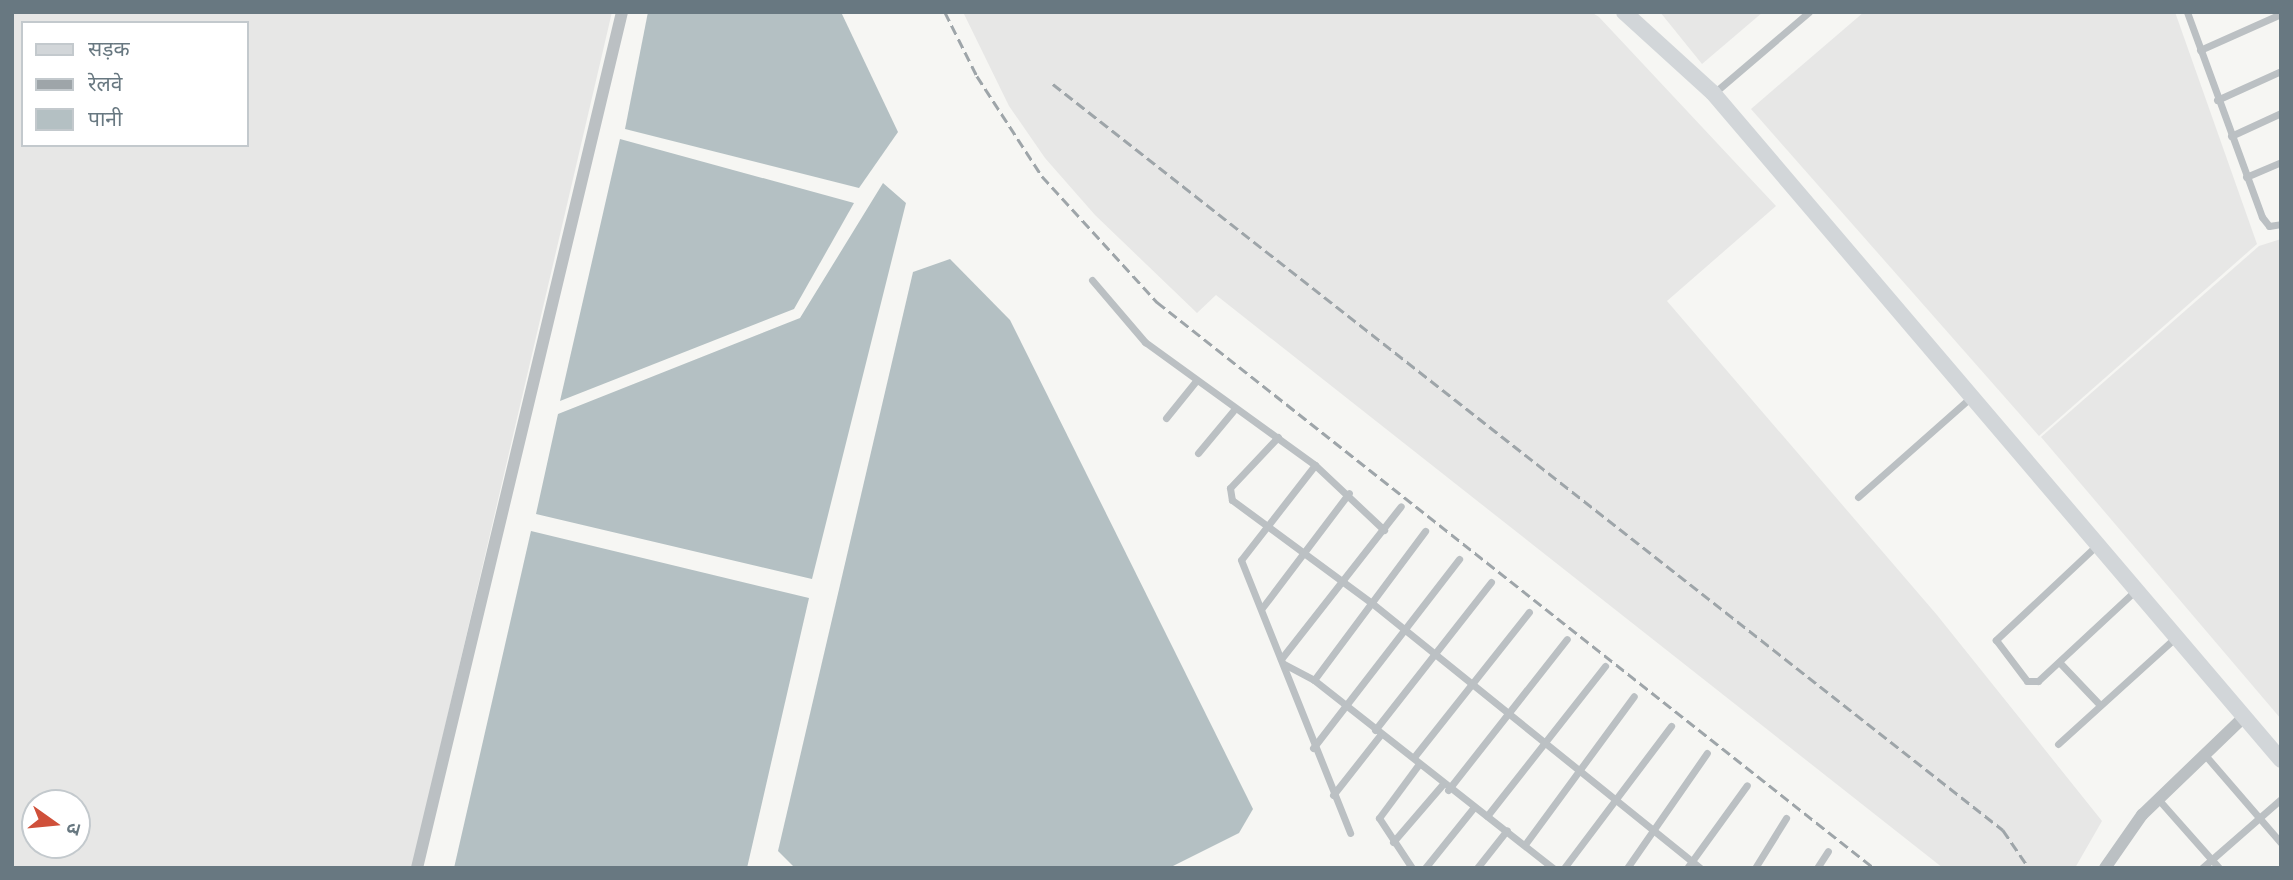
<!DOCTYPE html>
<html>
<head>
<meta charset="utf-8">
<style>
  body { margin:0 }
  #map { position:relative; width:2293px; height:880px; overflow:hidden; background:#f6f6f3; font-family:"PT Sans","Noto Sans Devanagari",sans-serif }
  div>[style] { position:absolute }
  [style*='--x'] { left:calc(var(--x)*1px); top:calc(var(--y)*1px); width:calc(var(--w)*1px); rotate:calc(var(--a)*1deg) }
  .built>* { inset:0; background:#e7e7e6 }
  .water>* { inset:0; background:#b4c0c3 }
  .minor>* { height:7px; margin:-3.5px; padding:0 3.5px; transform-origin:3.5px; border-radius:3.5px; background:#bbc0c3 }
  .tertiary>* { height:12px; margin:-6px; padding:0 6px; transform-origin:6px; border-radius:6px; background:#bbc0c3 }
  .secondary>* { height:16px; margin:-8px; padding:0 8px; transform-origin:8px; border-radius:8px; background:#d2d6d9 }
  .rail>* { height:2.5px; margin-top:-1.25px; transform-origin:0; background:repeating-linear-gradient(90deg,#9ea5a9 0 10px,transparent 0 15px) }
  span { translate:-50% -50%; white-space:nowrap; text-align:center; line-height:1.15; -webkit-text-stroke:7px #fff; paint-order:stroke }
  .frame { position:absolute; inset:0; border:14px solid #687881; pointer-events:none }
  .legend { position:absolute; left:21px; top:21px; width:228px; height:126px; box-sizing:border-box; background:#fff; border:2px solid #c3c9cd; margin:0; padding:9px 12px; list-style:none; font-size:21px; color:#687881 }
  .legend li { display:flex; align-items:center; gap:14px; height:35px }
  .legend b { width:35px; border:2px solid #c3c9cd }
  .north { position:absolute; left:21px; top:789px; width:70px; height:70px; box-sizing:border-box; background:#fff; border:2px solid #c3c9cd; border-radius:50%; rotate:105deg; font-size:19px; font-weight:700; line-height:28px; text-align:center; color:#687881 }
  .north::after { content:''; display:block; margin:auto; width:24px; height:32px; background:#cf503a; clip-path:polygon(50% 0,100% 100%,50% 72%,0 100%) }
</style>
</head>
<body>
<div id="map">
  <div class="built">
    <i style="clip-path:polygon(evenodd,12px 12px,612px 12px,412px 868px,12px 868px,12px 12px,23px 23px,247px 23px,247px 145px,23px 145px,23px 23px,12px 12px,35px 803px,77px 803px,77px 845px,35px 845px,35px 803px)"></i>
    <i style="clip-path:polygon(963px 12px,1591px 12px,1599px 17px,1776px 206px,1667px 301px,1937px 615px,2102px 821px,2075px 868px,1943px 868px,1216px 295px,1197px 313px,1095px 215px,1045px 158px,1009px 106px)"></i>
    <i style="clip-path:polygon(1660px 12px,1763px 12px,1702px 64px)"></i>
    <i style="clip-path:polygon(1864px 12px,2175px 12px,2257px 244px,2039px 436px,1751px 109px)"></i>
    <i style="clip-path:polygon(2281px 239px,2281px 719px,2041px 437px,2259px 246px)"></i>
  </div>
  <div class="water">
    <i style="clip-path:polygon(648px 12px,841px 12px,898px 132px,859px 188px,625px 129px)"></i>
    <i style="clip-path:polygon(620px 139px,854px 203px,794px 309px,560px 401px)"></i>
    <i style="clip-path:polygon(883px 183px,906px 203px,812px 579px,536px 514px,558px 414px,800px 318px)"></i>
    <i style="clip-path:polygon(950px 259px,1010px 320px,1253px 809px,1239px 833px,1169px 868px,795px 868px,778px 851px,913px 272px)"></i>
    <i style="clip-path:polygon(531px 531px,809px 598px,747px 868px,454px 868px)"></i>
  </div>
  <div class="minor">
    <i style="--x:2187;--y:12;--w:218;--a:69.9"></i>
    <i style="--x:2262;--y:217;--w:11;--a:52"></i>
    <i style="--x:2269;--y:226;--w:12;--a:-9"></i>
    <i style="--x:2200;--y:50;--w:89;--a:-24"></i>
    <i style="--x:1714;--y:93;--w:125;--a:-40.5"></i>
    <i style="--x:2217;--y:100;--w:70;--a:-24.4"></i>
    <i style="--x:2231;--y:136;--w:55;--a:-24.7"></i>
    <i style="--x:2246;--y:177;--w:38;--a:-23"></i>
    <i style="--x:1092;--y:280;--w:82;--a:49.5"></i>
    <i style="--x:1145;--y:342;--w:210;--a:35.9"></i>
    <i style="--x:1315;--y:465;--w:95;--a:43.3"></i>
    <i style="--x:1166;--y:418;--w:46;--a:-51.1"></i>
    <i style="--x:1278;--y:437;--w:70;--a:133.3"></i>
    <i style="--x:1230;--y:488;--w:12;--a:81"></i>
    <i style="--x:1232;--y:500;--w:175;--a:36.4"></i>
    <i style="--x:1373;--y:604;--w:420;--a:38.9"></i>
    <i style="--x:1198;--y:453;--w:55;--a:-50.2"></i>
    <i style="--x:1315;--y:465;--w:120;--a:127.9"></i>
    <i style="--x:1241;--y:560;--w:294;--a:68.2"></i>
    <i style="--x:1858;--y:497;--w:152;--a:-41.5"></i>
    <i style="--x:2097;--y:545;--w:139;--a:136.8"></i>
    <i style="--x:1996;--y:640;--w:51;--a:52.9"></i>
    <i style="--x:2027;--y:681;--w:11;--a:0"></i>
    <i style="--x:2038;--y:681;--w:134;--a:-42.9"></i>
    <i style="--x:1262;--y:608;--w:144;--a:-52.9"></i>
    <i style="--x:1281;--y:659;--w:194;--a:-51.9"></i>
    <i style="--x:2060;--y:663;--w:58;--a:46.4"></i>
    <i style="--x:1284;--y:664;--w:34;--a:28"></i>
    <i style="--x:1314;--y:680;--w:304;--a:38.2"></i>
    <i style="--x:1314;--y:680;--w:186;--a:-53.3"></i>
    <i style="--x:1375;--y:730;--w:188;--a:-51.9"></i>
    <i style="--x:2058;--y:744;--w:161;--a:-42.2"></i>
    <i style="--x:1313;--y:748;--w:239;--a:-52.3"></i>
    <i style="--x:2205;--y:755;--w:116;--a:49.2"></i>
    <i style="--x:1414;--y:757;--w:185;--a:-51.6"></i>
    <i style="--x:1448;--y:790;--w:192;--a:-51.8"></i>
    <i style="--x:1333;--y:795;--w:78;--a:-51.8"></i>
    <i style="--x:2158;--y:799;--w:92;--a:48.5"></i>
    <i style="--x:1487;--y:816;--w:191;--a:-51.8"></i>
    <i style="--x:1393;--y:842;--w:75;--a:-49.3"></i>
    <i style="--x:1526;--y:843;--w:182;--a:-53.7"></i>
    <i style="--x:1412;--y:868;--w:60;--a:-123.4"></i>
    <i style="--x:1379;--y:818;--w:67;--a:-53.5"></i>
    <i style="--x:1425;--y:868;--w:78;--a:-51.2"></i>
    <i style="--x:1477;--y:868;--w:48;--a:-51.7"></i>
    <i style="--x:1564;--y:868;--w:178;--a:-53"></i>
    <i style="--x:1627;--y:868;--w:140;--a:-55.2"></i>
    <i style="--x:1687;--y:868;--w:102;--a:-54.1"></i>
    <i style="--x:1755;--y:868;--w:59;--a:-58.2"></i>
    <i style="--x:1817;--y:868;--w:20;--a:-57"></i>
    <i style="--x:2202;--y:868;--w:105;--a:-41.1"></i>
  </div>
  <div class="tertiary">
    <i style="--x:417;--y:868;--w:880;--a:-76.53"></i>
    <i style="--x:2105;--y:868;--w:65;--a:-55.1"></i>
    <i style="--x:2142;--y:815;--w:141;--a:-43.9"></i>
  </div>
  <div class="secondary">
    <i style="--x:1624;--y:12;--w:120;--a:42.3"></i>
    <i style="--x:1713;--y:93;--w:876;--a:49.58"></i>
  </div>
  <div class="rail">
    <i style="--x:945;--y:12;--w:72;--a:63.4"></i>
    <i style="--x:977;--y:76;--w:119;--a:57"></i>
    <i style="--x:1042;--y:176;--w:171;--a:47.6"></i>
    <i style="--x:1157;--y:302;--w:913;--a:38.29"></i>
    <i style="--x:1053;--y:84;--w:1208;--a:38.14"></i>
    <i style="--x:2003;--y:830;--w:46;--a:55.6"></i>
  </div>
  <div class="frame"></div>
  <ul class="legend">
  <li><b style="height:9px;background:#d2d6d9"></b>सड़क</li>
  <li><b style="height:9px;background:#9ea5a9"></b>रेलवे</li>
  <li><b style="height:19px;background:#b4c0c3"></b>पानी</li>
  </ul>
  <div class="north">उ</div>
</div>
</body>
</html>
